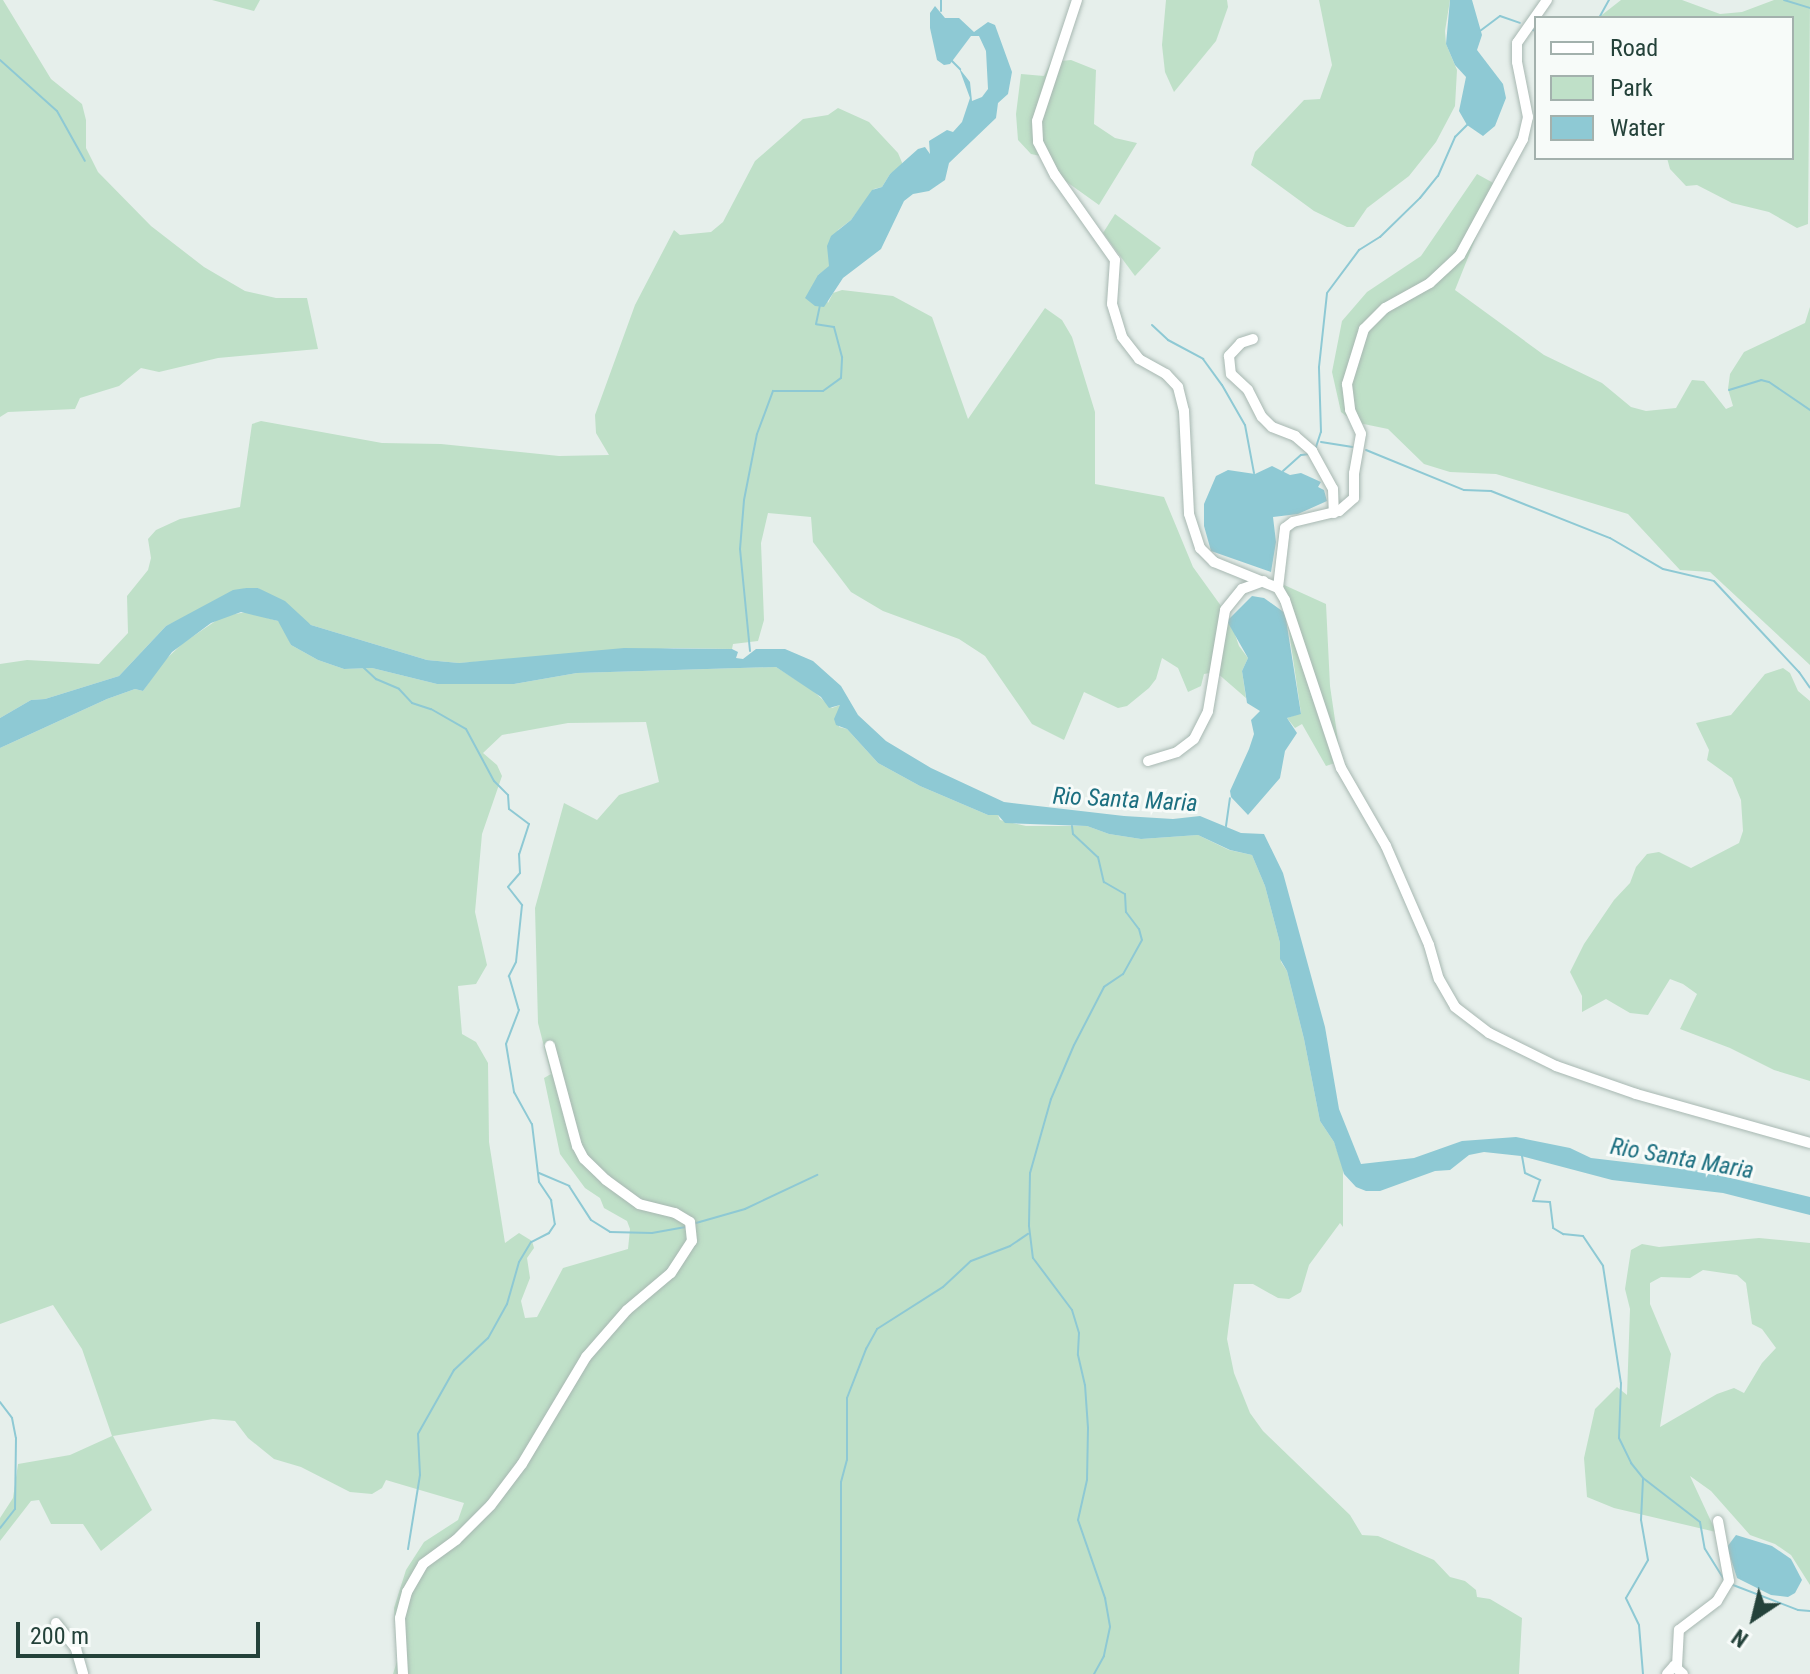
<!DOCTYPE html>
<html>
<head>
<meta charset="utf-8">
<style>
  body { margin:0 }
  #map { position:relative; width:1810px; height:1674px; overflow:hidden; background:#e6efeb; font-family:"Roboto Condensed",sans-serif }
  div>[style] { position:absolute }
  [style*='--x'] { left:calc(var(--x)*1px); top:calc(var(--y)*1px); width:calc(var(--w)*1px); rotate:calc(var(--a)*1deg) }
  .green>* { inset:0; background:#bfe0c8 }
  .water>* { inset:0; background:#8ec9d4 }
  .stream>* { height:2px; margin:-1px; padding:0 1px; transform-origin:1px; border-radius:1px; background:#8ec9d4 }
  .roads { filter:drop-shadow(0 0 2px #a8b8b2) drop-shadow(0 0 2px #a8b8b2) }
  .minor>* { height:10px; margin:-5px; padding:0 5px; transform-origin:5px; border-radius:5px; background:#fff }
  span { translate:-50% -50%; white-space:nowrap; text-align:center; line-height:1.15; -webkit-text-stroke:6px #f7fbf9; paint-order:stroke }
  .water-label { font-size:24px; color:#1c6f80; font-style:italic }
  .legend { position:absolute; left:1534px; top:16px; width:260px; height:144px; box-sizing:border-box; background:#f7fbf9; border:2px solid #a3b1ad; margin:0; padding:10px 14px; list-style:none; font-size:24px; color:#24423a }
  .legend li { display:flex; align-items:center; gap:16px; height:40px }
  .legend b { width:40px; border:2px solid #a3b1ad }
  .north { position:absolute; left:1714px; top:1578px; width:80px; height:80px; -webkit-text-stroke:6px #f7fbf9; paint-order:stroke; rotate:215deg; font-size:22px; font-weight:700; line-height:32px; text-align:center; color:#24423a }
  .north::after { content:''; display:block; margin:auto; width:28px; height:36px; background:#24423a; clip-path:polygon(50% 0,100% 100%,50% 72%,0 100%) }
  .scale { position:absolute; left:16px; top:1622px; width:244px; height:36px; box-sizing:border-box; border:4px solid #24423a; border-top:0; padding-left:10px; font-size:24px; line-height:28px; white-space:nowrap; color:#24423a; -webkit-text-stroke:6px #f7fbf9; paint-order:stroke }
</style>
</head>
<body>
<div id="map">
  <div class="green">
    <i style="clip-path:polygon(0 0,3px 0,51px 79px,82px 104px,86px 120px,86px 148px,98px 172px,151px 226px,204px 267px,245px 291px,276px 298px,307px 298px,318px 349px,218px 358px,159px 372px,141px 368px,119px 386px,80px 398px,75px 409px,8px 412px,0 417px)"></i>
    <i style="clip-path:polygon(212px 0,260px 0,254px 11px)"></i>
    <i style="clip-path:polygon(1166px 0,1227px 0,1228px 7px,1216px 41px,1174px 92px,1165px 72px,1162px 45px)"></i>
    <i style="clip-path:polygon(1319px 0,1450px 0,1445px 31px,1446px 44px,1457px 70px,1455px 106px,1436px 142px,1409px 176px,1367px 208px,1354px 227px,1347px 227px,1314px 211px,1251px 165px,1255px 152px,1304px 100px,1320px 99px,1332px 65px)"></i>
    <i style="clip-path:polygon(1621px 0,1682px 0,1720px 14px,1742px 12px,1774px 0,1810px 0,1808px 224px,1797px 228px,1769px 212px,1732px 203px,1697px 185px,1686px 186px,1670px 169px,1667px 158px,1792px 158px,1792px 18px,1598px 18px)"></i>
    <i style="clip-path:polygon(1071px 60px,1096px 70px,1094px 124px,1115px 138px,1137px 143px,1099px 205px,1064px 180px,1050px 158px,1031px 154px,1018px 140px,1016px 114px,1021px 74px,1044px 76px,1051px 62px)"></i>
    <i style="clip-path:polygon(838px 108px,869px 122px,898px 153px,903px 165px,890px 174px,882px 187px,874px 189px,851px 220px,838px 230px,829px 267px,818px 275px,828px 303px,833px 293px,842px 290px,893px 296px,932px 317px,968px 419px,1045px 308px,1062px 320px,1072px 337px,1095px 412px,1095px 484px,1164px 497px,1193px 567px,1229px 617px,1239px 646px,1248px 658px,1242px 671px,1246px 698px,1216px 672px,1204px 674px,1201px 686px,1188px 692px,1178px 668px,1162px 658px,1156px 679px,1149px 688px,1127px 706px,1118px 708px,1084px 692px,1064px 740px,1032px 724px,985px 656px,959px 639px,883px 611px,851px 592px,813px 542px,811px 517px,768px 513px,761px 543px,764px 620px,758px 641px,733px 644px,732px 649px,673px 648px,459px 663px,427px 660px,311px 625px,258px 588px,246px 588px,166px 626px,119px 676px,45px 699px,31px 700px,0 718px,0 664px,27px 660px,99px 664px,128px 633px,127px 596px,148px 570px,151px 558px,148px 539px,156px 530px,180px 519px,240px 507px,252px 424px,261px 421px,382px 443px,441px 444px,559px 456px,609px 455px,596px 433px,595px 415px,635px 305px,674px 230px,680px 235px,711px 232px,723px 222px,755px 161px,803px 119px,828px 115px)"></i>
    <i style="clip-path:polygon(1477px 174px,1497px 185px,1455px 290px,1544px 355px,1602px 383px,1631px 407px,1646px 411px,1676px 408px,1692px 380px,1704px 381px,1726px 409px,1733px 406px,1728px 389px,1730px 374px,1744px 352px,1805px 323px,1810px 307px,1810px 665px,1710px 572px,1680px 570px,1628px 514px,1496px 474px,1450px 472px,1424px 464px,1388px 429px,1354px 422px,1341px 412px,1332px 372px,1342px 321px,1367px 292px,1421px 256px)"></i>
    <i style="clip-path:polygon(1115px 214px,1161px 248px,1135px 276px,1103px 233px)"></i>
    <i style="clip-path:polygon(1282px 584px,1326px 604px,1330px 686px,1341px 761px,1326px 766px,1302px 724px,1295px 728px,1287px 718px,1301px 713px)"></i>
    <i style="clip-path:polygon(evenodd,247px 612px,281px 622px,291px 645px,318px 660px,344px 669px,372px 668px,437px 684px,514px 684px,577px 673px,776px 667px,812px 690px,832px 708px,840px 705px,839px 727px,847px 729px,878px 763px,920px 786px,988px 815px,998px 815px,1000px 820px,1026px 826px,1087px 826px,1109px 834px,1141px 839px,1198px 835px,1229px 850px,1252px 855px,1265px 886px,1280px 943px,1281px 962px,1287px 971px,1304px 1039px,1320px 1121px,1334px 1142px,1343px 1167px,1343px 1227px,1340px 1223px,1309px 1265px,1301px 1292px,1289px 1299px,1278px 1298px,1253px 1284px,1234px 1284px,1227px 1339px,1234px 1373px,1250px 1413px,1263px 1431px,1350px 1515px,1362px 1535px,1378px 1536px,1434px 1560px,1450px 1577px,1465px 1581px,1476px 1590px,1477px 1597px,1490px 1599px,1522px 1618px,1519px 1674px,393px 1674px,397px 1661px,394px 1608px,406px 1570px,424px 1542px,458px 1520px,464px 1503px,386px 1480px,382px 1488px,372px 1494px,350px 1492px,301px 1467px,274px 1459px,248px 1438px,235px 1421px,213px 1419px,113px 1436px,152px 1510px,101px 1551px,83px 1524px,51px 1524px,39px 1500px,31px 1501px,0 1541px,0 1518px,13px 1498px,18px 1464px,70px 1455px,112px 1436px,82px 1349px,53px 1305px,0 1324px,0 748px,107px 699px,135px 689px,143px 691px,163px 662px,183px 643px,223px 616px,247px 612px,646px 722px,659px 782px,619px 795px,597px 820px,564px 803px,535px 908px,538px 1023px,551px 1074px,544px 1078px,560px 1154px,585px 1188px,600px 1198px,604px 1208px,627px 1221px,630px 1229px,628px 1249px,563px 1268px,537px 1317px,525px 1318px,521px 1301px,530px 1278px,527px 1258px,534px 1248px,532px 1241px,519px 1233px,505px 1243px,489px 1142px,488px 1063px,476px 1042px,462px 1034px,458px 986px,476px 984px,487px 965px,475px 912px,482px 834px,502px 776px,497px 765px,483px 753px,502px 735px,568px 723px,646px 722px)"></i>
    <i style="clip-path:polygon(1783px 668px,1790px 673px,1798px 691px,1810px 701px,1810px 1081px,1774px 1070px,1730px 1048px,1680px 1029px,1697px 994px,1683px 984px,1670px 979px,1648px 1015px,1630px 1013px,1606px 999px,1582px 1012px,1582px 996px,1570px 972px,1584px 944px,1614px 900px,1630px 883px,1636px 867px,1647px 854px,1659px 852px,1691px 868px,1739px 843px,1743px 831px,1741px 800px,1732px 778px,1707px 760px,1709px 750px,1696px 723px,1731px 715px,1765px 674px)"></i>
    <i style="clip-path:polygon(evenodd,1759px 1238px,1810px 1243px,1810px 1585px,1791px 1555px,1775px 1544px,1750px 1535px,1711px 1491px,1690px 1476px,1716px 1532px,1614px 1508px,1587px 1497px,1584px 1458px,1595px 1409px,1617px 1387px,1627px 1395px,1630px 1309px,1625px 1289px,1631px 1250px,1642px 1244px,1659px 1247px,1759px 1238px,1703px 1270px,1737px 1275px,1746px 1283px,1752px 1324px,1762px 1329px,1776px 1348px,1762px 1363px,1744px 1393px,1734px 1388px,1717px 1394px,1660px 1427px,1671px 1354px,1650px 1304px,1650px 1283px,1661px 1277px,1690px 1278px,1703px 1270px)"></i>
  </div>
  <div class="water">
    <i style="clip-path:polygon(1450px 0,1472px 0,1482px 35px,1477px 50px,1503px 84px,1506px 98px,1495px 126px,1483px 136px,1467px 125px,1459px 111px,1466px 77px,1455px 65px,1446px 44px)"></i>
    <i style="clip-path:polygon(935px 6px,945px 18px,959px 18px,974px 32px,988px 22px,995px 25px,1012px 72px,1008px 94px,998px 103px,996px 118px,949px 163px,945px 180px,929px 191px,913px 194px,904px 201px,881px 249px,843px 278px,824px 307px,815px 306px,805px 298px,818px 275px,829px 266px,827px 246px,831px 236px,851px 220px,872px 190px,882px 187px,890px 174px,918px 149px,925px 147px,930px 154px,929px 141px,947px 130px,953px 132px,962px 122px,970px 98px,959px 68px,970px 82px,972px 101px,982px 97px,988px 89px,986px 51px,979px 36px,971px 36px,950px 64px,944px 65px,937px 60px,930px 28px,930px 13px)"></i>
    <i style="clip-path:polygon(1272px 466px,1290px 475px,1301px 473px,1321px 482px,1318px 487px,1324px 490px,1327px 501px,1298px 514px,1273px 517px,1276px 542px,1271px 572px,1211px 551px,1204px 526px,1204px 504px,1216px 476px,1228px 470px,1255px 474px)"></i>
    <i style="clip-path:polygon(246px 588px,258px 588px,285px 601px,311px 625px,427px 660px,459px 663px,624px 648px,732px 649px,738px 652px,736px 658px,743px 659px,756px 649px,785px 649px,813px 661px,841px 686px,858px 715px,886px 741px,931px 768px,1004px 802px,1124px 816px,1173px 819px,1200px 816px,1241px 833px,1264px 834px,1283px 873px,1325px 1027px,1339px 1109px,1361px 1164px,1414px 1158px,1462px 1141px,1516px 1137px,1570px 1148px,1591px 1158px,1701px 1171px,1810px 1197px,1810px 1215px,1723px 1193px,1612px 1180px,1521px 1156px,1484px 1152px,1469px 1155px,1450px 1170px,1435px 1171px,1380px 1191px,1366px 1191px,1356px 1187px,1344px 1174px,1334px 1142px,1320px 1121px,1304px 1039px,1287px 971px,1280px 959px,1280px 943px,1265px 886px,1252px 855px,1230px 850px,1198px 835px,1141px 839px,1109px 834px,1087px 826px,1005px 823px,998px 815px,988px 815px,920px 786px,878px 763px,847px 729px,836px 725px,834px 719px,840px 705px,829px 708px,821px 697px,776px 667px,577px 673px,514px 684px,437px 684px,372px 668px,344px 669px,318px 660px,291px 645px,278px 621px,241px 612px,211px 623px,172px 652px,143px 691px,135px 689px,107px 699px,0 748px,0 718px,31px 700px,45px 699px,119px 676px,166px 626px,233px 590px)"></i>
    <i style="clip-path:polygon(1252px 596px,1264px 598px,1285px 613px,1301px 714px,1287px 718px,1297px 733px,1285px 751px,1280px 778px,1248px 815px,1231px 797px,1230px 791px,1249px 749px,1254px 734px,1251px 720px,1260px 711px,1247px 703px,1242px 671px,1248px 658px,1227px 621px)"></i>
    <i style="clip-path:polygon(1736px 1535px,1772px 1546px,1791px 1559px,1802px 1580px,1795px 1593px,1788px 1597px,1771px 1595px,1737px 1578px,1727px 1547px)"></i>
  </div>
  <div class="stream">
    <i style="--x:1784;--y:0;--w:27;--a:17"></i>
    <i style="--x:941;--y:11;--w:11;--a:-90"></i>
    <i style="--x:1599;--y:18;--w:21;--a:-61"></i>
    <i style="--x:1533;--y:30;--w:3;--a:18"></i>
    <i style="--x:1480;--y:31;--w:25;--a:-37"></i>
    <i style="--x:1500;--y:16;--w:21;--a:19"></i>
    <i style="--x:0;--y:60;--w:76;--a:41.8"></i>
    <i style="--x:57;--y:111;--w:57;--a:60.8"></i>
    <i style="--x:951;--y:60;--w:13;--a:45"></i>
    <i style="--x:1152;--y:325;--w:22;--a:43"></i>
    <i style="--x:1168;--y:340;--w:40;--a:28"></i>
    <i style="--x:1203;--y:359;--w:32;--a:54"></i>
    <i style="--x:1222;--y:385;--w:46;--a:60.1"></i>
    <i style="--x:1245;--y:425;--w:49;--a:79.4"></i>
    <i style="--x:1729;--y:390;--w:34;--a:-17"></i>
    <i style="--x:1761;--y:380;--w:8;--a:14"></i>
    <i style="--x:1769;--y:382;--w:50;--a:34.3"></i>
    <i style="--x:1321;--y:442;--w:32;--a:9"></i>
    <i style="--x:1316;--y:447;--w:16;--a:-72"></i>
    <i style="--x:1321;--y:432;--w:65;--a:-91.8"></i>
    <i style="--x:1319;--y:367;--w:74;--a:-83.8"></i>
    <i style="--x:1327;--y:293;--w:54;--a:-53.3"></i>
    <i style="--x:1359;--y:250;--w:25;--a:-32"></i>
    <i style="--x:1380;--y:237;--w:56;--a:-44.3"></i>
    <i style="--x:1420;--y:198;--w:28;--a:-51"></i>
    <i style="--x:1438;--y:176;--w:43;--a:-66.4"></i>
    <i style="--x:1455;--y:137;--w:17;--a:-45"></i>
    <i style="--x:1366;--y:450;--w:106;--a:22.2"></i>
    <i style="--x:1464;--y:490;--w:27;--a:2"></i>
    <i style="--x:1491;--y:491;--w:128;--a:21.6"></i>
    <i style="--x:1610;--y:538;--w:61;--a:30.3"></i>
    <i style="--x:1663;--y:569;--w:52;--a:13.2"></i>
    <i style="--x:1714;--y:581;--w:125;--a:47"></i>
    <i style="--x:1799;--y:672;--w:19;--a:55"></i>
    <i style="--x:1283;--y:471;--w:24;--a:-42"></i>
    <i style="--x:1301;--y:455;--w:9;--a:-6"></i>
    <i style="--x:750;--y:651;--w:102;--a:-95.6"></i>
    <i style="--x:740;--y:549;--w:49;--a:-85.3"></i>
    <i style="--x:744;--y:500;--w:67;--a:-78.9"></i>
    <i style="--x:757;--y:434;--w:46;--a:-69.6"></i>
    <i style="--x:773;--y:391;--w:50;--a:0"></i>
    <i style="--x:823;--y:391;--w:22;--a:-36"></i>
    <i style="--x:841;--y:378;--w:21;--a:-87"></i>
    <i style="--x:842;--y:357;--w:31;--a:-105"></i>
    <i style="--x:834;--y:327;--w:18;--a:-171"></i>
    <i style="--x:816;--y:324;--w:19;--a:-78"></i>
    <i style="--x:363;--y:667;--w:18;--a:43"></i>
    <i style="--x:376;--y:679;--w:25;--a:23"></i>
    <i style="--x:399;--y:689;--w:19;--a:47"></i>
    <i style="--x:412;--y:703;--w:20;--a:18"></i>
    <i style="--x:431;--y:709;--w:40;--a:29.7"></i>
    <i style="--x:466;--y:729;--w:59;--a:61.7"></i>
    <i style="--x:494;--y:781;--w:20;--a:45"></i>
    <i style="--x:508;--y:795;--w:14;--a:86"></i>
    <i style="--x:509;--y:809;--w:25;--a:37"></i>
    <i style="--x:529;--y:824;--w:32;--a:108"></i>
    <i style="--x:519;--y:854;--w:19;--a:87"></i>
    <i style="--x:520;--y:873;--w:18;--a:131"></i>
    <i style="--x:508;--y:887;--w:23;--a:52"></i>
    <i style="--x:522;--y:905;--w:57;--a:96"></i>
    <i style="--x:516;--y:962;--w:16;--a:117"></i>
    <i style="--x:509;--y:976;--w:35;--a:74"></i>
    <i style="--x:519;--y:1010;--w:36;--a:111"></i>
    <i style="--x:506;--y:1044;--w:49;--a:80.5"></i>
    <i style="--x:514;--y:1092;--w:37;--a:61"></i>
    <i style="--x:532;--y:1124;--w:58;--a:83.1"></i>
    <i style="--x:539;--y:1182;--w:22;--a:56"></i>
    <i style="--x:551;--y:1200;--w:24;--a:81"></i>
    <i style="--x:555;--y:1224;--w:11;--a:124"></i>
    <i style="--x:549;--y:1233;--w:20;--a:153"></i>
    <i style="--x:531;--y:1242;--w:23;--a:121"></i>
    <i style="--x:519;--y:1262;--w:44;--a:105.9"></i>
    <i style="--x:507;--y:1304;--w:39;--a:119"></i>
    <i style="--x:488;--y:1338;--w:47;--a:136.7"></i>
    <i style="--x:454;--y:1370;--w:73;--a:119.4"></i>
    <i style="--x:418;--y:1434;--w:41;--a:87.2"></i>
    <i style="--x:420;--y:1475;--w:75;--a:99.2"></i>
    <i style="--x:1072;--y:826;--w:8;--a:83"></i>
    <i style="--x:1073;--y:834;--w:34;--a:43"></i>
    <i style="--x:1098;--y:857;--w:26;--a:77"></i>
    <i style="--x:1104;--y:882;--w:24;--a:30"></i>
    <i style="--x:1125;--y:894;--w:18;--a:87"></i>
    <i style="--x:1126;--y:912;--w:21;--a:53"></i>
    <i style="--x:1139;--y:929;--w:11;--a:75"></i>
    <i style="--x:1142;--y:940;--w:39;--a:119"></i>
    <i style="--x:1123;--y:974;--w:23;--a:146"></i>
    <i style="--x:1104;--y:987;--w:65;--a:117.3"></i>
    <i style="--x:1074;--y:1045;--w:59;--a:113.1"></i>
    <i style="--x:1051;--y:1099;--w:77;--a:105.8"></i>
    <i style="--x:1030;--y:1173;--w:53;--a:91.1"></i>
    <i style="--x:1029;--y:1226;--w:32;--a:83"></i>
    <i style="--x:1033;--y:1258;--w:65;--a:53.1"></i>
    <i style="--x:1072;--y:1310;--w:24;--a:73"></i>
    <i style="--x:1079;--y:1333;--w:22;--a:93"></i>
    <i style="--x:1078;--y:1355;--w:31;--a:77"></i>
    <i style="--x:1085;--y:1385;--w:43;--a:86"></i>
    <i style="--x:1088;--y:1428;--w:52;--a:91.1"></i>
    <i style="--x:1087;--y:1480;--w:41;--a:102.7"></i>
    <i style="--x:1078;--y:1520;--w:83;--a:70.9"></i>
    <i style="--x:1105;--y:1598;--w:29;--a:80"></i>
    <i style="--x:1110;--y:1627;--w:30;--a:102"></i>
    <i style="--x:1104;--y:1656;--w:21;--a:119"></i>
    <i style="--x:1226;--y:826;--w:28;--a:-82"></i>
    <i style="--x:1522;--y:1156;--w:17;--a:80"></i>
    <i style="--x:1525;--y:1173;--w:17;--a:25"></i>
    <i style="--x:1540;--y:1180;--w:22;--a:108"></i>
    <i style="--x:1533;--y:1201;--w:17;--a:3"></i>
    <i style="--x:1550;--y:1202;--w:26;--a:83"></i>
    <i style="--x:1553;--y:1228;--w:12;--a:31"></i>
    <i style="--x:1563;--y:1234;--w:20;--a:6"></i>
    <i style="--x:1583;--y:1236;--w:36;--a:56"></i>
    <i style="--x:1603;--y:1266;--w:118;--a:81.3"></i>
    <i style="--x:1621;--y:1383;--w:55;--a:92.1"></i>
    <i style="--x:1619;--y:1438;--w:28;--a:64"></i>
    <i style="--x:1631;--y:1463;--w:19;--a:51"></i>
    <i style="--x:1643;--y:1478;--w:72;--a:37.7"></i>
    <i style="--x:1700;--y:1522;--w:27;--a:80"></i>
    <i style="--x:1705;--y:1549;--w:36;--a:58"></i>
    <i style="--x:539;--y:1173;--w:33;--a:23"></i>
    <i style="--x:569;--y:1186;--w:40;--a:57.1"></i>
    <i style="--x:591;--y:1220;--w:22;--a:32"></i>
    <i style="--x:610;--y:1232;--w:42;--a:1.4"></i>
    <i style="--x:652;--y:1233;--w:34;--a:-10"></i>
    <i style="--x:696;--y:1223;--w:51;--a:-15.9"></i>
    <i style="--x:745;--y:1209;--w:80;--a:-25.3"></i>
    <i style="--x:0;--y:1402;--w:20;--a:53"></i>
    <i style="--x:12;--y:1418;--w:20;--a:79"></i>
    <i style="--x:16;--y:1438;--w:71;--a:90.8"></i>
    <i style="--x:15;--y:1509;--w:24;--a:128"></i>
    <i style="--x:1733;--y:1585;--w:70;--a:21"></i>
    <i style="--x:1798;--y:1610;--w:12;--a:5"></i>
    <i style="--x:841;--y:1674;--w:192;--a:-90"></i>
    <i style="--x:841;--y:1482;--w:23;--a:-75"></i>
    <i style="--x:847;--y:1460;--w:62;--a:-90"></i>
    <i style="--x:847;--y:1398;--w:53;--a:-68.8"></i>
    <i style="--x:866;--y:1349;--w:23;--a:-61"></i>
    <i style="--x:877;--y:1329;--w:78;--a:-32.5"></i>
    <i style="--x:943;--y:1287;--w:38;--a:-43"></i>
    <i style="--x:971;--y:1261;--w:42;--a:-21"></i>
    <i style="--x:1010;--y:1246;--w:22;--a:-34"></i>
    <i style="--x:1643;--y:1674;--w:49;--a:-94.7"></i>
    <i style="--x:1639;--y:1625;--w:30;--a:-116"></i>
    <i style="--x:1626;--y:1598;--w:44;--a:-59.9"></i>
    <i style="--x:1648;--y:1560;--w:41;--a:-99.9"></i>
    <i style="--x:1641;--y:1520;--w:41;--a:-87.2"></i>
  </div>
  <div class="roads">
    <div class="minor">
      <i style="--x:1077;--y:0;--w:127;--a:108.3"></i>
      <i style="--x:1037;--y:121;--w:21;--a:87"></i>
      <i style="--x:1038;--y:142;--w:37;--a:63"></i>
      <i style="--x:1055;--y:175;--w:104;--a:54.8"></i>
      <i style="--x:1115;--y:260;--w:44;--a:93.9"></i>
      <i style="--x:1112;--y:304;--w:34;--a:73"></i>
      <i style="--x:1122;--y:337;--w:28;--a:52"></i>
      <i style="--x:1139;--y:359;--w:31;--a:29"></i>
      <i style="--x:1166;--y:374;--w:18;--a:47"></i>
      <i style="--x:1178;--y:387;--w:25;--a:76"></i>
      <i style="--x:1184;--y:411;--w:103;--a:87.2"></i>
      <i style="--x:1189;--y:514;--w:36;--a:72"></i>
      <i style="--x:1200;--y:548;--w:20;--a:45"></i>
      <i style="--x:1214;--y:562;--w:69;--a:22.1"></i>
      <i style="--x:1547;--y:0;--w:52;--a:124.9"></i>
      <i style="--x:1517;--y:43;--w:19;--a:90"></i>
      <i style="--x:1517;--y:62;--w:56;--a:78.7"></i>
      <i style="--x:1528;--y:117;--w:23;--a:103"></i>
      <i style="--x:1523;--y:139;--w:132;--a:118.5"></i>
      <i style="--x:1460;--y:255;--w:41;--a:137"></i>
      <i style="--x:1430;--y:283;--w:51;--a:150.9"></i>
      <i style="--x:1385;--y:308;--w:30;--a:135"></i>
      <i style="--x:1364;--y:329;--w:58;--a:107.2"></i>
      <i style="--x:1347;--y:384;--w:26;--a:83"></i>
      <i style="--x:1350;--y:410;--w:26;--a:65"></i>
      <i style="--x:1361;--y:434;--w:40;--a:100"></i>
      <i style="--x:1354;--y:473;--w:25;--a:90"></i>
      <i style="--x:1354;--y:498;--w:20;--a:139"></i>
      <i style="--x:1339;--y:511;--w:47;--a:166.6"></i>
      <i style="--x:1293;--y:522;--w:10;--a:143"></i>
      <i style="--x:1285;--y:528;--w:60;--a:96.7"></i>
      <i style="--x:1278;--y:588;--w:14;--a:60"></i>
      <i style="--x:1285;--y:600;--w:177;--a:71.6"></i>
      <i style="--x:1341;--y:768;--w:90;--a:60"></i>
      <i style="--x:1386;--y:846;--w:108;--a:66.5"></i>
      <i style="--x:1429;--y:945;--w:35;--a:74"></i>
      <i style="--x:1439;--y:979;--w:32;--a:60"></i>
      <i style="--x:1455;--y:1007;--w:43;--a:37.4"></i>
      <i style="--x:1489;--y:1033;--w:75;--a:26.2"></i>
      <i style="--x:1556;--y:1066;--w:85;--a:19.3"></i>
      <i style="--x:1636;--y:1094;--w:181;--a:15.7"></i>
      <i style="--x:1253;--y:339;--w:13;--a:162"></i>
      <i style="--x:1241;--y:343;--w:18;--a:133"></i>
      <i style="--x:1229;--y:356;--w:18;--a:84"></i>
      <i style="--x:1231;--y:374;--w:23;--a:43"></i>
      <i style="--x:1248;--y:390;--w:30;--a:63"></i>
      <i style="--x:1262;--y:417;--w:14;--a:45"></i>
      <i style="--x:1272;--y:427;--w:25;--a:21"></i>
      <i style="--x:1295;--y:436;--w:23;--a:41"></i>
      <i style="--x:1312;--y:451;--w:43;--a:61.1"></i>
      <i style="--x:1333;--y:489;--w:24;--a:88"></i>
      <i style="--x:1148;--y:761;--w:30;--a:-17"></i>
      <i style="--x:1177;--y:752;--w:21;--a:-37"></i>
      <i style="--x:1194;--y:739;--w:31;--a:-63"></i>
      <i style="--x:1208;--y:711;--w:102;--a:-80.4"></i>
      <i style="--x:1225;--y:610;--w:27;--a:-51"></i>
      <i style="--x:1242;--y:589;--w:23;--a:-20"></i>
      <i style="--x:56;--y:1623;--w:33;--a:52"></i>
      <i style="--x:76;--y:1649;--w:26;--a:74"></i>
      <i style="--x:1677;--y:1666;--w:36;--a:-87"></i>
      <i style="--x:1679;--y:1630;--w:48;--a:-37.3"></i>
      <i style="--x:1717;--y:1601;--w:23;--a:-59"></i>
      <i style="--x:1729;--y:1581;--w:61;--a:-100.4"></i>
      <i style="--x:403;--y:1674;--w:56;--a:-93.1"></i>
      <i style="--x:400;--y:1618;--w:27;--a:-75"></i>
      <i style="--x:407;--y:1592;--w:32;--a:-60"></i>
      <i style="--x:423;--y:1564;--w:41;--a:-36"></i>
      <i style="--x:456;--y:1540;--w:49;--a:-45"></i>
      <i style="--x:491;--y:1505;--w:51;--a:-52.9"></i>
      <i style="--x:522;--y:1464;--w:125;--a:-59.1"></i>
      <i style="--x:586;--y:1357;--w:62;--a:-48.9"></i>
      <i style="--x:627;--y:1310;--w:57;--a:-40.1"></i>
      <i style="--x:671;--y:1273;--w:38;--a:-57"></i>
      <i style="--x:692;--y:1241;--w:19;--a:-96"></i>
      <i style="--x:690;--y:1222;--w:17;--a:-149"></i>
      <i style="--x:675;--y:1213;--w:37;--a:-166"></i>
      <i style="--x:639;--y:1204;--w:41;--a:-144"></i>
      <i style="--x:606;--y:1180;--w:30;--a:-136"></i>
      <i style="--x:584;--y:1159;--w:15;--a:-118"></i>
      <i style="--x:577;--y:1146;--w:104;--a:-105.1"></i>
      <i style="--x:1667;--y:1674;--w:11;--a:-49"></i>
      <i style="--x:1674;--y:1666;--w:12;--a:42"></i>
    </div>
  </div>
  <div class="water-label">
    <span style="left:1125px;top:800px;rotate:3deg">Rio Santa Maria</span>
    <span style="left:1682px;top:1159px;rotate:10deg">Rio Santa Maria</span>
  </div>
  <ul class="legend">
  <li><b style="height:10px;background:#fff"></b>Road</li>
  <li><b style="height:22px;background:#bfe0c8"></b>Park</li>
  <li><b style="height:22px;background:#8ec9d4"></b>Water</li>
  </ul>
  <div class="north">N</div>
  <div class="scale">200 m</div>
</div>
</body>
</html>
